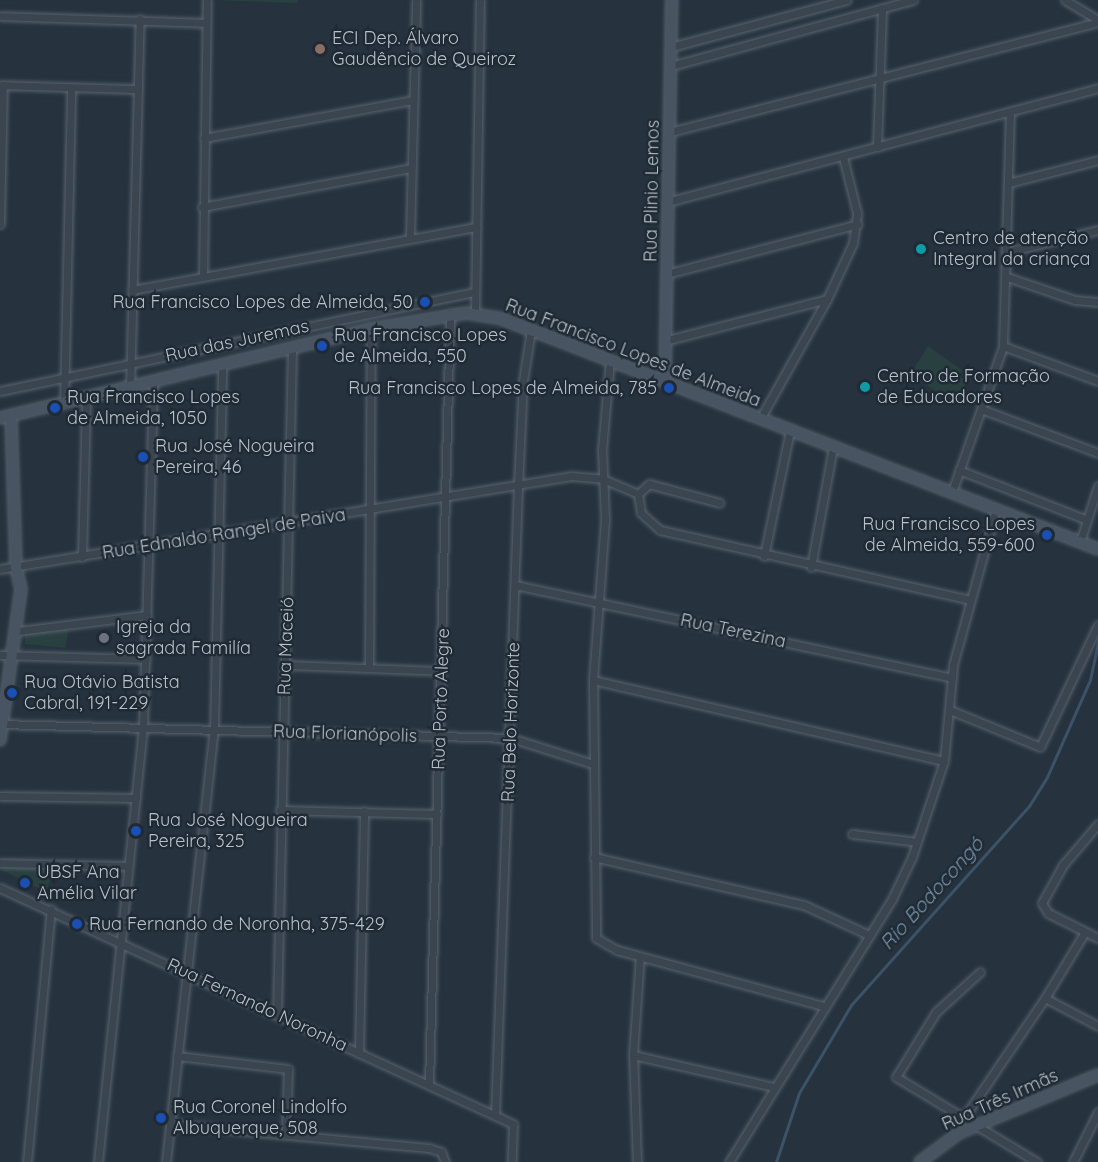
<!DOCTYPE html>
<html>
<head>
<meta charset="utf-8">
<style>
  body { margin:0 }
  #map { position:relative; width:1098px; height:1162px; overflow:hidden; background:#26333f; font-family:Quicksand,sans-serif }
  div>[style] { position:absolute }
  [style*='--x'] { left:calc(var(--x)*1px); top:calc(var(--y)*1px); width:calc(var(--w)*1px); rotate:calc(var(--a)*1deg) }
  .green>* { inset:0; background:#284040 }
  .stream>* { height:3px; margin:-1.5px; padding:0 1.5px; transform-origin:1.5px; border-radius:1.5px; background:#3c5267 }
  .roads { filter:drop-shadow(0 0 2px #58636d) drop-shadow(0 0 2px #58636d) }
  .street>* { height:7px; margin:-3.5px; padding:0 3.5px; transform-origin:3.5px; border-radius:3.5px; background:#3a454f }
  .secondary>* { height:10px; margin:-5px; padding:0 5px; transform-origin:5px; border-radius:5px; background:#485462 }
  .dots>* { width:16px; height:16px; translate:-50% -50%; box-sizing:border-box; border:3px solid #1f2a34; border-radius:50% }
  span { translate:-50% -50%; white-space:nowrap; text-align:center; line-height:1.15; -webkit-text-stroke:5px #1f2a34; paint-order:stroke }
  .poi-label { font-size:18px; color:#b6c0ca }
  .left { translate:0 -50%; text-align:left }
  .right { translate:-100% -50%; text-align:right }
  .street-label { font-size:18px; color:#b6c0ca }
  .water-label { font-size:20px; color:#7893ab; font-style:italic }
</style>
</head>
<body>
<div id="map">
  <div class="green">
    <i style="clip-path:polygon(214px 0,298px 0,297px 3px)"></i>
    <i style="clip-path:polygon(928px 346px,969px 375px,957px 404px,910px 375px)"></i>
    <i style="clip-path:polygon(69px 628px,65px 648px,25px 644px,25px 632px)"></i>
    <i style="clip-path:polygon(0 864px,55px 866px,46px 892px,0 869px)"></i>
  </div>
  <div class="stream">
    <i style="--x:776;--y:1162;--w:73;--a:-71.6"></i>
    <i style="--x:799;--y:1093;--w:102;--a:-59.4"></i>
    <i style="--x:851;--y:1005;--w:267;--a:-48.2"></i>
    <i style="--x:1029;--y:806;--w:34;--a:-58"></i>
    <i style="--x:1047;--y:777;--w:106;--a:-66.1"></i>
    <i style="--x:1090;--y:680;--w:40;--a:-78"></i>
  </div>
  <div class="roads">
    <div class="street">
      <i style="--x:1065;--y:0;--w:39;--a:31"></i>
      <i style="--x:0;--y:16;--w:206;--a:1.9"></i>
      <i style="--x:671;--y:47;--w:182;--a:-15"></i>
      <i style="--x:671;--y:66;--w:251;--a:-15.3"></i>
      <i style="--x:0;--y:85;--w:138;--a:1.7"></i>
      <i style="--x:670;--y:132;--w:442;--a:-14.4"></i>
      <i style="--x:204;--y:138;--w:213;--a:-10.3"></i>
      <i style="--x:877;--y:147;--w:139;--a:-87.9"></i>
      <i style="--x:1008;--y:183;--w:93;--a:-14.3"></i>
      <i style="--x:667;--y:202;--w:446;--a:-14.8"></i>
      <i style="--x:202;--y:207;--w:213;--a:-10.6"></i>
      <i style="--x:0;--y:224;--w:139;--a:-88.8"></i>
      <i style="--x:410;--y:236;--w:236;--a:-88.5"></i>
      <i style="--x:1007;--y:252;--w:94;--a:-13.6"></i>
      <i style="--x:666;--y:274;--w:198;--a:-14.6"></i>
      <i style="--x:203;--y:277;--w:277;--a:-89.2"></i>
      <i style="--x:1007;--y:277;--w:72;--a:18.7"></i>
      <i style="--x:1075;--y:300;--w:23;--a:5"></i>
      <i style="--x:132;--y:290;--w:350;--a:-10.4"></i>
      <i style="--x:475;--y:314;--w:314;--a:-89.1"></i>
      <i style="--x:664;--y:341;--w:168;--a:-14.4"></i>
      <i style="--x:1003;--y:346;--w:101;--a:20.2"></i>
      <i style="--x:610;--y:360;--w:90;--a:95.1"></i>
      <i style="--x:602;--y:450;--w:70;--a:87.5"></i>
      <i style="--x:605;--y:520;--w:160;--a:94.3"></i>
      <i style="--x:593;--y:680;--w:258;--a:89.3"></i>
      <i style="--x:596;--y:938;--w:24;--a:30"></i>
      <i style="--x:617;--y:950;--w:213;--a:15.2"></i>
      <i style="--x:130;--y:389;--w:370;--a:-88.5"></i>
      <i style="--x:0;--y:391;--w:485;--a:-11.8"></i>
      <i style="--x:64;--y:404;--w:316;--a:-88.7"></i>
      <i style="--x:981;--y:409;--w:125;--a:20.6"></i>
      <i style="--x:760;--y:419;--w:137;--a:-60.8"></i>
      <i style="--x:827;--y:299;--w:62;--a:-65.1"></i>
      <i style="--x:853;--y:243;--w:30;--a:-82"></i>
      <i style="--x:857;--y:213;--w:58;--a:-104"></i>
      <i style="--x:959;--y:470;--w:137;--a:21.3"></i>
      <i style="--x:952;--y:492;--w:155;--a:-70.7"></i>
      <i style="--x:1003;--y:346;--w:232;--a:-88.3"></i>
      <i style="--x:638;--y:494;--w:19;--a:81"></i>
      <i style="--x:641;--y:513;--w:25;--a:42"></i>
      <i style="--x:660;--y:530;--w:318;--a:12.7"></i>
      <i style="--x:638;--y:494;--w:15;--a:-42"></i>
      <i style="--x:649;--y:484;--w:73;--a:15"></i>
      <i style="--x:1080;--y:542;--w:59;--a:-72.2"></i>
      <i style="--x:764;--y:556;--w:129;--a:-78.3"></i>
      <i style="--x:82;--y:557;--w:158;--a:-88.5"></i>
      <i style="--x:811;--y:567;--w:122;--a:-79.6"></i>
      <i style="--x:0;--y:569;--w:579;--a:-9.25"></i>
      <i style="--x:571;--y:476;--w:32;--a:5"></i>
      <i style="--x:603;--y:479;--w:38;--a:23"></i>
      <i style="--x:515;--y:585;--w:447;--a:12"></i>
      <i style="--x:18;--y:631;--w:130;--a:-7.1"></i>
      <i style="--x:0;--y:655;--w:146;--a:1.6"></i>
      <i style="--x:286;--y:665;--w:156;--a:2.2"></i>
      <i style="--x:369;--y:668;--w:339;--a:-89.7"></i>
      <i style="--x:593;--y:680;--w:360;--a:13"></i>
      <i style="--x:950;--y:710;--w:97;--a:22.3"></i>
      <i style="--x:1040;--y:747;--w:135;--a:-64.6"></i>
      <i style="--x:0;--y:724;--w:511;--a:1.57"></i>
      <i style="--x:511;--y:738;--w:86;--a:17.6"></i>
      <i style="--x:0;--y:796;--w:136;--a:0.8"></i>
      <i style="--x:280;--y:810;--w:157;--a:1.5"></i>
      <i style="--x:1098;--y:824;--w:54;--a:130.5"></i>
      <i style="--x:1063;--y:865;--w:43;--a:118.9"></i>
      <i style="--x:1042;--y:903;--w:12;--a:59"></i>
      <i style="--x:1048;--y:913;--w:56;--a:26.6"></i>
      <i style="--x:852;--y:834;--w:65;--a:7"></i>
      <i style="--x:594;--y:857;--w:215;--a:12.9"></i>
      <i style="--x:804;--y:905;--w:72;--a:24.8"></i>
      <i style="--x:0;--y:863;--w:128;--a:1.3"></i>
      <i style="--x:0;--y:888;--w:565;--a:24.7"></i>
      <i style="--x:513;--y:1124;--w:38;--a:92"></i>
      <i style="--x:980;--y:972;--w:59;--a:137.7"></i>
      <i style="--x:936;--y:1012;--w:76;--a:121.6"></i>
      <i style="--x:896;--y:1077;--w:165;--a:31.1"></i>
      <i style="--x:1045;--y:998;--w:60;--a:27.8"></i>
      <i style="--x:277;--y:1015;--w:666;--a:-88.71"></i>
      <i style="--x:359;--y:1053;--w:242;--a:-88.8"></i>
      <i style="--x:633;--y:1055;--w:145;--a:12.8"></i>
      <i style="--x:177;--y:1056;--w:112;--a:6.7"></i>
      <i style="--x:288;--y:1069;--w:65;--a:91.8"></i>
      <i style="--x:429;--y:1085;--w:772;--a:-88.44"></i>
      <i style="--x:495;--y:1116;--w:630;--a:-87.91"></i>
      <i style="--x:518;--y:486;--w:105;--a:-87.3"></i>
      <i style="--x:523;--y:381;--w:52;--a:-81.1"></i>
      <i style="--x:965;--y:1116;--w:143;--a:-55.9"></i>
      <i style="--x:1045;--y:998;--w:77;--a:-58.8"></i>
      <i style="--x:170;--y:1124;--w:260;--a:5.3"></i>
      <i style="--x:429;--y:1148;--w:13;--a:18"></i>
      <i style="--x:441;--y:1152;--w:11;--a:68"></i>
      <i style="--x:27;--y:1162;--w:254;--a:-84.6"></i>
      <i style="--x:98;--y:1162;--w:436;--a:-84.1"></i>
      <i style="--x:143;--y:728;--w:346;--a:-88.3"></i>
      <i style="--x:166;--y:1162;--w:435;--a:-83.7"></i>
      <i style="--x:214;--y:730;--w:365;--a:-88.7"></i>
      <i style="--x:637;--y:1162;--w:107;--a:-92.1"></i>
      <i style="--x:633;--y:1055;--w:99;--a:-86"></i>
      <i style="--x:729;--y:1162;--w:309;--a:-58.2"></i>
      <i style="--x:892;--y:899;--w:47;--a:-64.5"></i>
      <i style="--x:912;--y:857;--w:101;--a:-71.6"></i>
      <i style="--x:944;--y:761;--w:96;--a:-84.6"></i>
      <i style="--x:953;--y:665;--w:162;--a:-74.6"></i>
      <i style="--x:1073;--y:1162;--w:56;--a:-63.4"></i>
    </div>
    <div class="secondary">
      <i style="--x:665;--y:382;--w:382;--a:-89"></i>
      <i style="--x:0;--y:418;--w:382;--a:-13.5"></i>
      <i style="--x:371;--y:329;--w:96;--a:-9.6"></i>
      <i style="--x:466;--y:313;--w:33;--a:9"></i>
      <i style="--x:499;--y:318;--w:34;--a:21"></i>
      <i style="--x:531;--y:330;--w:608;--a:21.12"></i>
      <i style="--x:0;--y:740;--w:152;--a:-82.1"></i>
      <i style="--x:21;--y:589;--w:23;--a:-103"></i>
      <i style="--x:16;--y:567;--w:151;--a:-91.9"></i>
      <i style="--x:920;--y:1162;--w:49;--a:-36.6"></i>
      <i style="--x:959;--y:1133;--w:151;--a:-22.6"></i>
    </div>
  </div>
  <div class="dots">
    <i style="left:320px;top:49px;background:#8d6e63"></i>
    <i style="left:921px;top:249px;background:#0f9aa8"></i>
    <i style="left:425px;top:302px;background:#1a4fb4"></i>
    <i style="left:322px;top:346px;background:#1a4fb4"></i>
    <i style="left:865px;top:387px;background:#0f9aa8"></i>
    <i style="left:669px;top:388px;background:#1a4fb4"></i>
    <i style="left:55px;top:408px;background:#1a4fb4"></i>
    <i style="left:143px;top:457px;background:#1a4fb4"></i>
    <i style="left:1047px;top:535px;background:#1a4fb4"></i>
    <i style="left:104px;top:638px;background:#6b7280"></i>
    <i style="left:12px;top:693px;background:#1a4fb4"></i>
    <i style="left:136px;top:831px;background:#1a4fb4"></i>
    <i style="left:25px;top:883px;background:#1a4fb4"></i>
    <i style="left:77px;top:924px;background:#1a4fb4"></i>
    <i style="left:161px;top:1118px;background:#1a4fb4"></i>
  </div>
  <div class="poi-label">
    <span class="left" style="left:332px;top:49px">ECI Dep. Álvaro<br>Gaudêncio de Queiroz</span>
    <span class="left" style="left:933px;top:249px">Centro de atenção<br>Integral da criança</span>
    <span class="right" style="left:413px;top:302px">Rua Francisco Lopes de Almeida, 50</span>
    <span class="left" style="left:334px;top:346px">Rua Francisco Lopes<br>de Almeida, 550</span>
    <span class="left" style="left:877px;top:387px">Centro de Formação<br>de Educadores</span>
    <span class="right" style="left:657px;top:388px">Rua Francisco Lopes de Almeida, 785</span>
    <span class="left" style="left:67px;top:408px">Rua Francisco Lopes<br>de Almeida, 1050</span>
    <span class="left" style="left:155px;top:457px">Rua José Nogueira<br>Pereira, 46</span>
    <span class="right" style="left:1035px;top:535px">Rua Francisco Lopes<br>de Almeida, 559-600</span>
    <span class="left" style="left:116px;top:638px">Igreja da<br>sagrada Familía</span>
    <span class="left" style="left:24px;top:693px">Rua Otávio Batista<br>Cabral, 191-229</span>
    <span class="left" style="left:148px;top:831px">Rua José Nogueira<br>Pereira, 325</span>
    <span class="left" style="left:37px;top:883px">UBSF Ana<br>Amélia Vilar</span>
    <span class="left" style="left:89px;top:924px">Rua Fernando de Noronha, 375-429</span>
    <span class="left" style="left:173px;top:1118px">Rua Coronel Lindolfo<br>Albuquerque, 508</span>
  </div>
  <div class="street-label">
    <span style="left:652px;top:191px;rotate:-89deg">Rua Plinio Lemos</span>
    <span style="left:237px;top:341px;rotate:-12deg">Rua das Juremas</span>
    <span style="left:633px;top:353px;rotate:21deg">Rua Francisco Lopes de Almeida</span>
    <span style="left:224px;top:534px;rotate:-9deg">Rua Ednaldo Rangel de Paiva</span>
    <span style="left:733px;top:631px;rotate:12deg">Rua Terezina</span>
    <span style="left:286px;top:646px;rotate:-88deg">Rua Maceió</span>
    <span style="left:441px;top:699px;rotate:-88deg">Rua Porto Alegre</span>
    <span style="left:511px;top:722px;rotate:-88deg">Rua Belo Horizonte</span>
    <span style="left:345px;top:734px;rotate:2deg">Rua Florianópolis</span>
    <span style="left:257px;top:1005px;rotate:25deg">Rua Fernando Noronha</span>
    <span style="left:1000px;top:1100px;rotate:-24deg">Rua Três Irmãs</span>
  </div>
  <div class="water-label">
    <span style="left:931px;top:893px;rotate:-48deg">Rio Bodocongó</span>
  </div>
</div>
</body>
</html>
